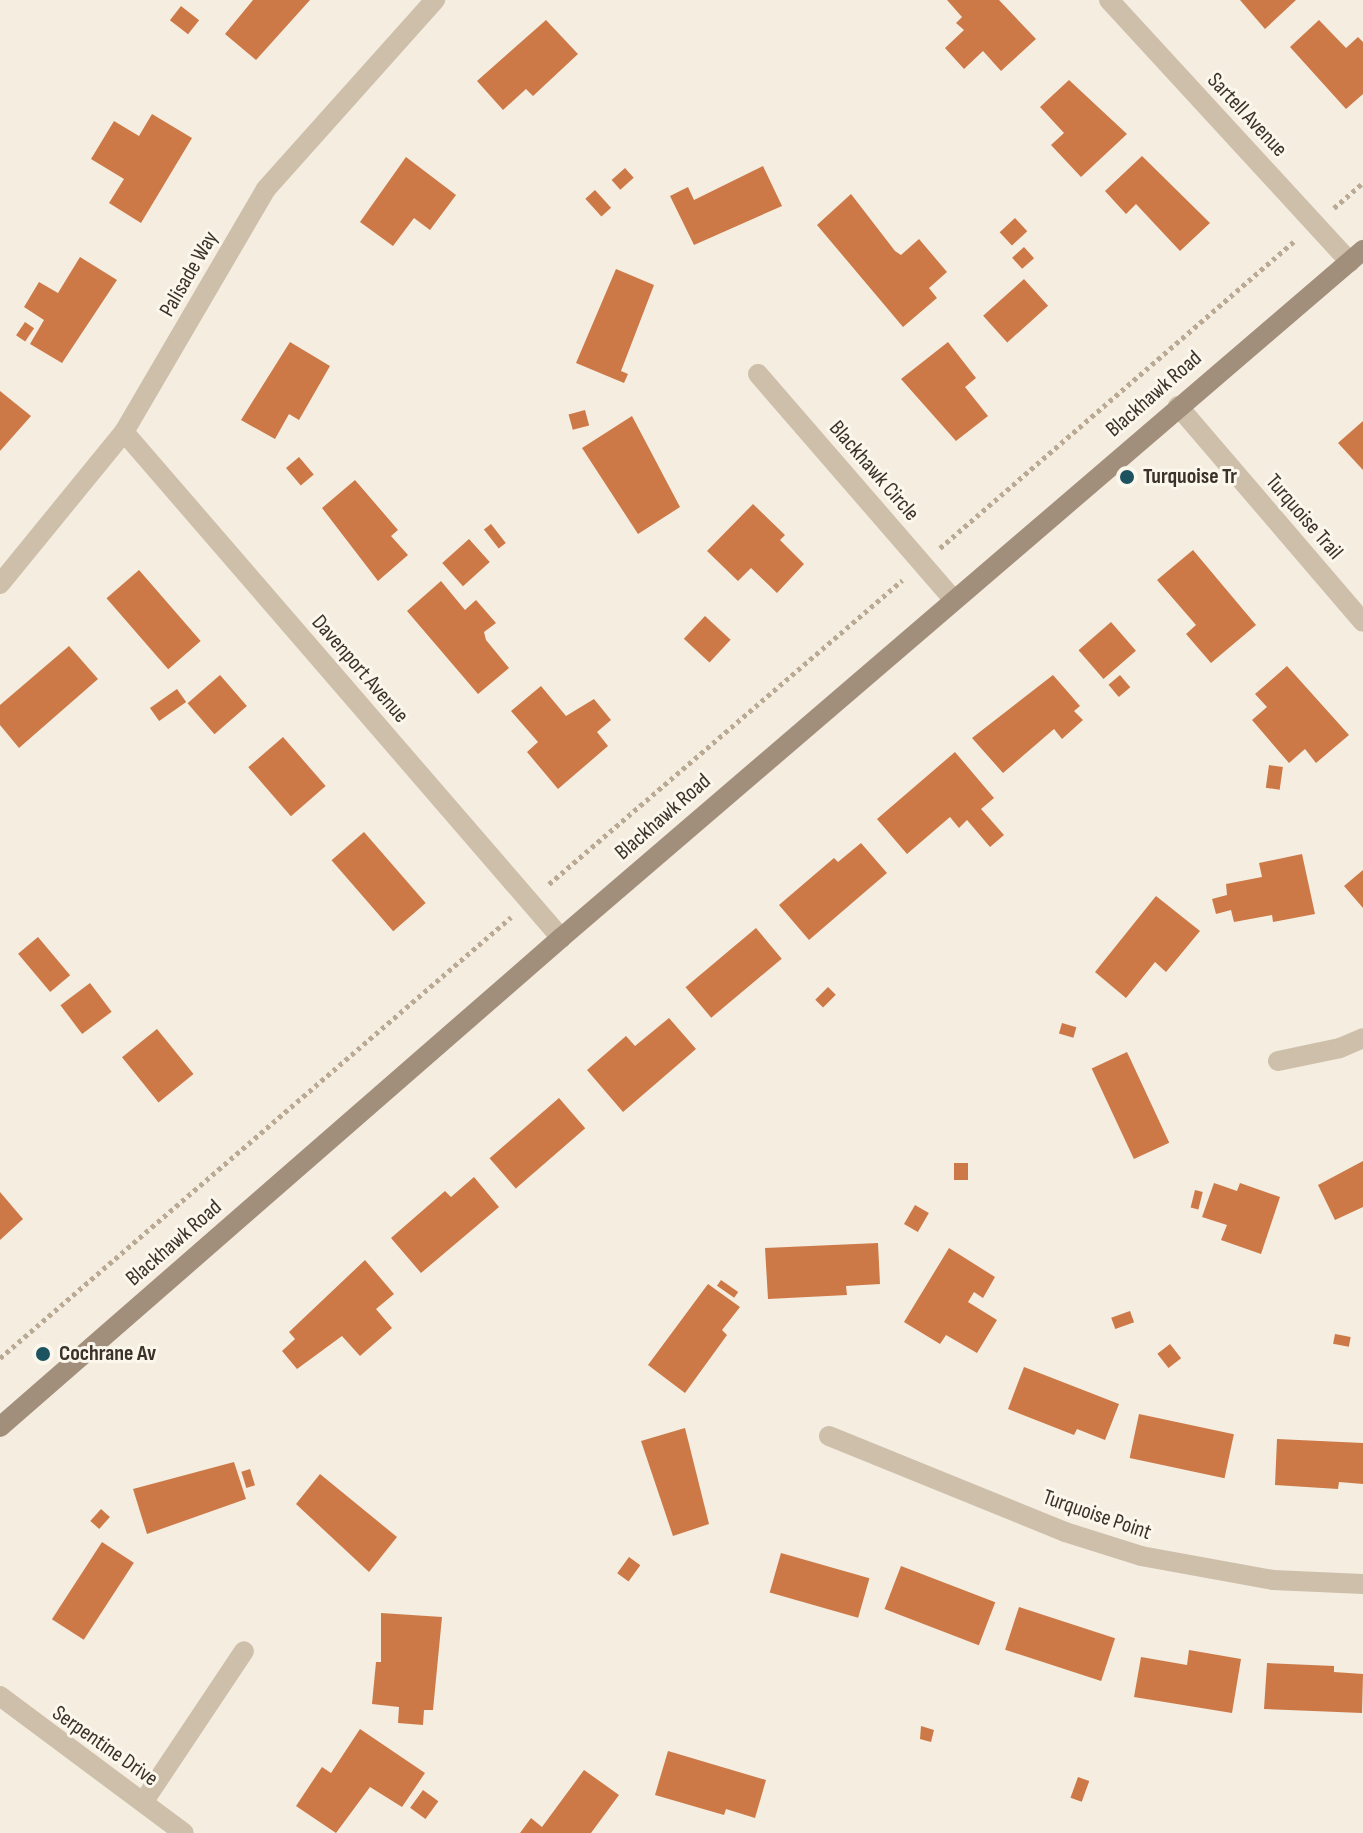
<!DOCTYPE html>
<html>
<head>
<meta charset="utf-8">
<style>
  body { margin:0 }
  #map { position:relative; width:1363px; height:1833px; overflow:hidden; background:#f4ede0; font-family:"Sofia Sans Condensed",sans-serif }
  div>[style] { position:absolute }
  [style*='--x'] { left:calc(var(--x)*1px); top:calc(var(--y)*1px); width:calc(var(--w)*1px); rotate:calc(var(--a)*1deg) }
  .building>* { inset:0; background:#cc7947; transform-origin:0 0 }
  .path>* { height:5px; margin-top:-2.5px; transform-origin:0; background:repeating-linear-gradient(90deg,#baaa94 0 4px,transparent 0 8px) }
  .street>* { height:20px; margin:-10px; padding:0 10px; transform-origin:10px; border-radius:10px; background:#cebfaa }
  .secondary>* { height:20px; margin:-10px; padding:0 10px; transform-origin:10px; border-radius:10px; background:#a28f7b }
  .dots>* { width:22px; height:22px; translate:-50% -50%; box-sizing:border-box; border:4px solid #fbf7ed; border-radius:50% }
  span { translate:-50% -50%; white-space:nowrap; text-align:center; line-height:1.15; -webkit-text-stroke:6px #fbf7ed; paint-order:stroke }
  .street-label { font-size:22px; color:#3b322a }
  .poi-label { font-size:22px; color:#3b322a; font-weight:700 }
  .left { translate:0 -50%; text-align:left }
</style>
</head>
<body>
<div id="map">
  <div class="building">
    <i style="clip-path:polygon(253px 0,310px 0,256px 60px,225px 34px)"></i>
    <i style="clip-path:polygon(947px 0,999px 0,1036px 39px,1001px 71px,983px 51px,964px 69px,945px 48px,964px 30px,956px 23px,962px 17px)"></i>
    <i style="clip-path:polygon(1240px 0,1296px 0,1265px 29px)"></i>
    <i style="left:181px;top:6px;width:23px;height:18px;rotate:38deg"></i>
    <i style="clip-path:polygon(546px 20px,578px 54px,533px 96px,526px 89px,503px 110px,477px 81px)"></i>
    <i style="clip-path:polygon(1319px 20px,1346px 48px,1358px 37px,1363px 42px,1363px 94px,1346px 109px,1290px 47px)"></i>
    <i style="clip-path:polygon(1069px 80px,1127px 134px,1081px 177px,1051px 145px,1064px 133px,1040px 107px)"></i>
    <i style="clip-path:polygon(152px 114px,192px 138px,141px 223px,109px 203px,124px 179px,91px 159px,114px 121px,139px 136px)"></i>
    <i style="clip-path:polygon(1142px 156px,1210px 223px,1180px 251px,1136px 204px,1126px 214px,1105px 191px)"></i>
    <i style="clip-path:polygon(406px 157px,456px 195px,430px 230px,414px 218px,393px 246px,360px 222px)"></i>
    <i style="clip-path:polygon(763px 166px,782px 206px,694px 245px,670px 196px,688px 187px,694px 200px)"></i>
    <i style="left:625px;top:168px;width:13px;height:18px;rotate:48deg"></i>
    <i style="left:595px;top:190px;width:24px;height:13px;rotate:48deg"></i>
    <i style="clip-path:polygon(851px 194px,895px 251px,901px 255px,919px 239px,947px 272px,929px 288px,937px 298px,903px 327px,817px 225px)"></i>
    <i style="left:1015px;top:218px;width:18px;height:21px;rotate:47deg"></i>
    <i style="left:1024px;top:247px;width:15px;height:16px;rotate:48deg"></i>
    <i style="clip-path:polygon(80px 257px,117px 280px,62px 363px,30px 344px,44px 320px,24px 307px,39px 282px,58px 293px)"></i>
    <i style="clip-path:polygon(616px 269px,654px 285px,621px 371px,628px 374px,624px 383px,576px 363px)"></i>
    <i style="left:1024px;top:279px;width:36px;height:55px;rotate:48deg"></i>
    <i style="left:25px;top:322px;width:11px;height:16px;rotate:34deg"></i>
    <i style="clip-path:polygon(290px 342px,330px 366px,299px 420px,289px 414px,275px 439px,241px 420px)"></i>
    <i style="clip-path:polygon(948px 342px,976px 378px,965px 387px,988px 416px,956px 441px,901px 379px)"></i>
    <i style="clip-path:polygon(0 391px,31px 416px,0 451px)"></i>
    <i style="left:585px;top:410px;width:16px;height:17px;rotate:75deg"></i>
    <i style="clip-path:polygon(632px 416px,680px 507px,638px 534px,582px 448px)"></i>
    <i style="clip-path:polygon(1363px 421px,1363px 470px,1338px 443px)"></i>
    <i style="left:299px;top:457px;width:23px;height:17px;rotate:50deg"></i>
    <i style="clip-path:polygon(355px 480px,398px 530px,391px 536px,408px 555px,378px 581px,322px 508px)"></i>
    <i style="clip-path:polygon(753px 504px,785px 535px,780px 540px,804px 564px,777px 593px,751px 568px,738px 581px,707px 551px)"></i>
    <i style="left:491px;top:524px;width:24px;height:9px;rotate:52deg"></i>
    <i style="left:469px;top:539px;width:31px;height:36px;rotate:48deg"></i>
    <i style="clip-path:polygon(1193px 550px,1256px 625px,1211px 663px,1186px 634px,1196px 625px,1157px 580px)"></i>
    <i style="left:139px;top:570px;width:94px;height:43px;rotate:49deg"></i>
    <i style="clip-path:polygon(441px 581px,465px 610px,476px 600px,496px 623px,484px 632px,486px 640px,509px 668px,478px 694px,407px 611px)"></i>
    <i style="left:705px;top:616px;width:35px;height:31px;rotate:43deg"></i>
    <i style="left:1111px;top:622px;width:38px;height:43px;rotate:49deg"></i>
    <i style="clip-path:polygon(69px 646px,98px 679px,19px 748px,0 725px,0 705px)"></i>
    <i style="clip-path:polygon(1287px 666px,1349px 735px,1316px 763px,1305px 749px,1289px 763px,1252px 720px,1267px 707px,1255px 694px)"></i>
    <i style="left:220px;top:675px;width:41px;height:43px;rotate:49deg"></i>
    <i style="clip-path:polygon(1053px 675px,1080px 706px,1074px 711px,1083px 720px,1062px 739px,1054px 729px,1003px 773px,972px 738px)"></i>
    <i style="left:1120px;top:675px;width:16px;height:15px;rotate:50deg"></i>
    <i style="clip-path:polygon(541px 686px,566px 716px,594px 699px,611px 720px,597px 732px,608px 746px,558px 789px,527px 752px,538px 742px,511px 711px)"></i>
    <i style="left:177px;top:689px;width:16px;height:33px;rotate:55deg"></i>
    <i style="left:283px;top:737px;width:65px;height:46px;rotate:49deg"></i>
    <i style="clip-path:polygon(955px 752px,994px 798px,981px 809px,1004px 835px,990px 847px,967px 820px,959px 828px,950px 817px,907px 854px,877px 819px)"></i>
    <i style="left:1269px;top:765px;width:14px;height:23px;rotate:8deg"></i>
    <i style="left:364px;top:832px;width:94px;height:43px;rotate:49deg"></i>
    <i style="clip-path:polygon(861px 843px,887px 873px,809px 940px,779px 905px,834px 858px,838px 862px)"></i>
    <i style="clip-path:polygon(1302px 854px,1315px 914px,1273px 922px,1272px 915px,1234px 922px,1231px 910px,1216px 914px,1212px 899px,1227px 895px,1226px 884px,1262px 877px,1259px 863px)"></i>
    <i style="clip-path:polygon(1363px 870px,1363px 908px,1344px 886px)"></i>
    <i style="clip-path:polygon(1156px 896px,1200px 931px,1166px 972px,1155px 962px,1126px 998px,1095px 972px)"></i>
    <i style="left:756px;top:928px;width:40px;height:92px;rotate:50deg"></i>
    <i style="left:38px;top:937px;width:50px;height:26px;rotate:50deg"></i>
    <i style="left:90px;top:983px;width:36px;height:37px;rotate:53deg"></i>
    <i style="left:828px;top:987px;width:11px;height:18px;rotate:45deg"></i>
    <i style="clip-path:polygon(669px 1018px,696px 1049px,623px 1112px,587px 1070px,626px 1036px,635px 1046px)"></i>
    <i style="left:1062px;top:1023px;width:15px;height:11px;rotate:16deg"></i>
    <i style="left:157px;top:1029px;width:58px;height:45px;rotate:51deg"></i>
    <i style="left:1127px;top:1052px;width:100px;height:39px;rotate:65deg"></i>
    <i style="left:559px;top:1098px;width:40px;height:92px;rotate:49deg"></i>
    <i style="clip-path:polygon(1363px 1161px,1363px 1207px,1335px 1220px,1318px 1185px)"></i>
    <i style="left:968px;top:1163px;width:17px;height:14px;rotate:90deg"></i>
    <i style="clip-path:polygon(474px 1177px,499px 1207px,421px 1273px,391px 1238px,445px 1191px,451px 1197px)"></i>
    <i style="clip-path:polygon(1214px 1183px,1237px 1191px,1240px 1183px,1280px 1197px,1261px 1254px,1221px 1240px,1227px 1225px,1202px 1217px)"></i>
    <i style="left:1195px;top:1190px;width:8px;height:18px;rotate:14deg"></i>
    <i style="clip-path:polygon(0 1192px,23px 1219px,0 1240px)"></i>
    <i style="left:915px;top:1205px;width:16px;height:22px;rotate:30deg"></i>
    <i style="clip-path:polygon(878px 1243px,880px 1284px,846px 1286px,847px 1295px,768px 1299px,765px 1248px)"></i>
    <i style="clip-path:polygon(949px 1248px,995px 1277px,983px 1298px,974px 1292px,968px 1302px,997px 1320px,977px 1353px,946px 1335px,940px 1344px,904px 1322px)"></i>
    <i style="clip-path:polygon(365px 1260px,394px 1294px,376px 1309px,392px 1328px,360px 1356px,342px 1336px,297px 1369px,282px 1351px,295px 1339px,289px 1332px)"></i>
    <i style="left:721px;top:1280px;width:21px;height:7px;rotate:35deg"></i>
    <i style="clip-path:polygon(708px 1284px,740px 1307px,722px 1330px,727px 1335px,685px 1393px,648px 1365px)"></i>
    <i style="left:1130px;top:1311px;width:12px;height:20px;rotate:70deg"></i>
    <i style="left:1335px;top:1334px;width:16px;height:10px;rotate:11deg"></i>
    <i style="left:1170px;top:1344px;width:18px;height:16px;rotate:52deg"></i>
    <i style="clip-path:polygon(1024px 1367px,1119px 1404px,1105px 1440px,1077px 1429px,1074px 1435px,1008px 1409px)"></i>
    <i style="left:1139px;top:1414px;width:97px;height:45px;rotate:12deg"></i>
    <i style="clip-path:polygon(685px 1428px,709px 1524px,673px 1536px,641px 1441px)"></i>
    <i style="clip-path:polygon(1277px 1439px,1363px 1443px,1363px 1484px,1339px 1482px,1338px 1489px,1275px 1485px)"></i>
    <i style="clip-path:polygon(234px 1462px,246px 1499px,147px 1534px,133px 1489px)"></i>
    <i style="left:250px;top:1469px;width:17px;height:9px;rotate:73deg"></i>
    <i style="clip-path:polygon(320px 1474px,397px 1537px,369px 1572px,296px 1504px)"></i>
    <i style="left:101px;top:1509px;width:12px;height:16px;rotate:42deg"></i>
    <i style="left:102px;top:1542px;width:38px;height:92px;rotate:33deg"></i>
    <i style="left:781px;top:1553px;width:92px;height:41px;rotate:16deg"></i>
    <i style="left:629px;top:1557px;width:14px;height:20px;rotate:36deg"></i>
    <i style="left:901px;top:1566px;width:101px;height:46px;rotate:21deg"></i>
    <i style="left:1019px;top:1607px;width:101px;height:45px;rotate:18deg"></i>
    <i style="clip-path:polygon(381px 1613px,442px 1617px,433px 1710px,424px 1710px,423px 1725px,398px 1723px,399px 1707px,372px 1704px,376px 1662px,381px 1662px)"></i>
    <i style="clip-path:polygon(1189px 1650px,1241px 1659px,1232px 1713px,1134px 1697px,1141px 1657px,1187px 1665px)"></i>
    <i style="clip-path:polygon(1267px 1663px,1334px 1666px,1334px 1672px,1363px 1674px,1362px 1713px,1264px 1709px)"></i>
    <i style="clip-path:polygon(921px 1726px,934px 1730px,931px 1742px,920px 1739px)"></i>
    <i style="clip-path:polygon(360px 1729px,425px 1773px,402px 1807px,370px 1787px,336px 1833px,296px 1806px,322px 1767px,331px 1773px)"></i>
    <i style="clip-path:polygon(668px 1751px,766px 1780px,755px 1818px,726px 1809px,724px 1815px,655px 1795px)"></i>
    <i style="clip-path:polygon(584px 1770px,619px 1795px,591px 1833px,520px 1833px,531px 1818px,542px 1827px)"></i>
    <i style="left:1078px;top:1777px;width:12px;height:22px;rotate:20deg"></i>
    <i style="left:423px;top:1790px;width:19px;height:22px;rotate:36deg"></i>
  </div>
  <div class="path">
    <i style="--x:1334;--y:208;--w:38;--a:-41"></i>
    <i style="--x:940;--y:548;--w:471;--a:-40.9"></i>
    <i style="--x:549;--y:884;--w:466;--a:-40.7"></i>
    <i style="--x:0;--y:1358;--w:675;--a:-40.79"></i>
  </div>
  <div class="street">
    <i style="--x:1109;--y:0;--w:356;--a:47.4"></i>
    <i style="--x:758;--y:374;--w:298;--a:49.1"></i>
    <i style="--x:1178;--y:406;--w:284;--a:49.4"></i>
    <i style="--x:124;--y:432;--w:669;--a:49.18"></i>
    <i style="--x:0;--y:584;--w:196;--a:-50.8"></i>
    <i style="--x:124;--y:432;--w:281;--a:-59.7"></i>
    <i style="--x:266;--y:189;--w:254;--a:-48.2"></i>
    <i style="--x:1278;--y:1061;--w:63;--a:-11.8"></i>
    <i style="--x:1340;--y:1048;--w:25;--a:-23"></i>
    <i style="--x:829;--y:1436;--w:255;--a:22.1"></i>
    <i style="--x:1065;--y:1532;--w:80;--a:17.5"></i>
    <i style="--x:1141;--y:1556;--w:134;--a:10.3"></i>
    <i style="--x:1273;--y:1580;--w:90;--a:2.5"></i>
    <i style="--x:0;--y:1696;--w:229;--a:36.7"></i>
    <i style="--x:144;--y:1801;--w:180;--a:-56.3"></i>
  </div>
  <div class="secondary">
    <i style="--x:0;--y:1427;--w:744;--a:-41.08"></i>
    <i style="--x:561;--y:938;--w:1057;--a:-40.62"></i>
  </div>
  <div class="dots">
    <i style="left:1127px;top:477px;background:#1d525f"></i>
    <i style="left:43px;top:1354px;background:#1d525f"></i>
  </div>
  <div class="street-label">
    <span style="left:1247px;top:115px;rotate:47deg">Sartell Avenue</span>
    <span style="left:189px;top:274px;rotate:-60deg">Palisade Way</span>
    <span style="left:1154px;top:394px;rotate:-41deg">Blackhawk Road</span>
    <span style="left:874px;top:471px;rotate:49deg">Blackhawk Circle</span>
    <span style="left:1304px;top:517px;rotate:49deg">Turquoise Trail</span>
    <span style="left:360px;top:669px;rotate:49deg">Davenport Avenue</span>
    <span style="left:663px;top:817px;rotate:-41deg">Blackhawk Road</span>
    <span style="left:174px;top:1243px;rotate:-41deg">Blackhawk Road</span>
    <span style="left:1097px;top:1515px;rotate:19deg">Turquoise Point</span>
    <span style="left:105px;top:1746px;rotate:35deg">Serpentine Drive</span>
  </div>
  <div class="poi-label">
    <span class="left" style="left:1143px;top:477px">Turquoise Tr</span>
    <span class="left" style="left:59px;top:1354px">Cochrane Av</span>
  </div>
</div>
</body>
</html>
